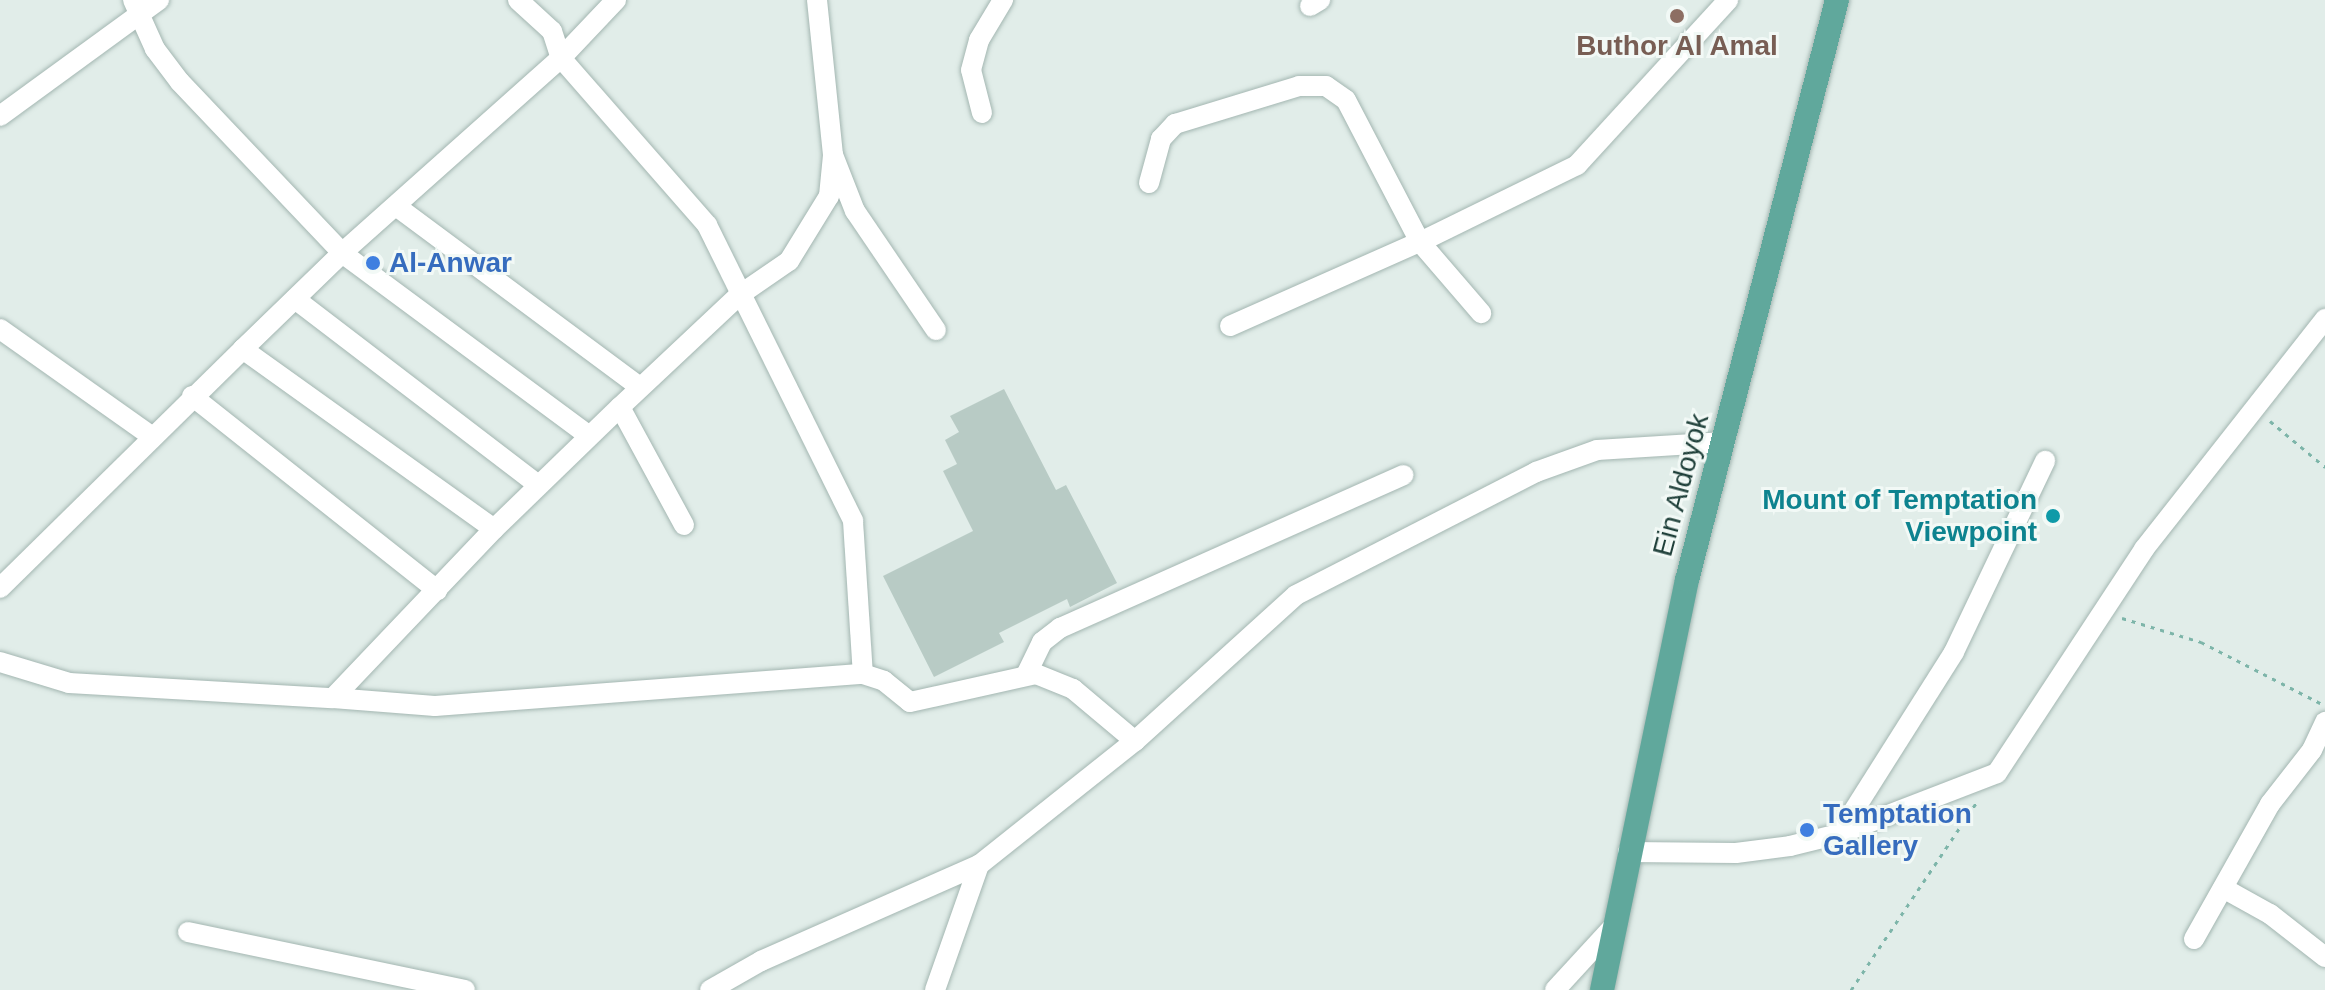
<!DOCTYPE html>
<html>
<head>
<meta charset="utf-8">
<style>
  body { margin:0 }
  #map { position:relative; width:2325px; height:990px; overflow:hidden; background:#e1ede9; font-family:Arial,sans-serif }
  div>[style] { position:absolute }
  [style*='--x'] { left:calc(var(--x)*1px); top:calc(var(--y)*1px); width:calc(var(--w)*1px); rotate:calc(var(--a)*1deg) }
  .building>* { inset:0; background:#b8cbc5 }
  .path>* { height:3px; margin-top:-1.5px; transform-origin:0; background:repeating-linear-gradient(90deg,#7db5a9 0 4px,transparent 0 10px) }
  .roads { filter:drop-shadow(0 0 2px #a3b6b1) drop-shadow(0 0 2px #a3b6b1) }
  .minor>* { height:20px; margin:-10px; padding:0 10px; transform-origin:10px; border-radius:10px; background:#fff }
  .major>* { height:24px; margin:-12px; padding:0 12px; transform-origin:12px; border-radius:12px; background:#60a89c }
  .dots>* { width:22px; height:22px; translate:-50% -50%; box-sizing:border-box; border:4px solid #f2f9f6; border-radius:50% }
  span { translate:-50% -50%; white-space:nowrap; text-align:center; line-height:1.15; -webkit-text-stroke:6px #f2f9f6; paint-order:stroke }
  .education-label { font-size:28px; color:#785e54; font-weight:700 }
  .shop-label { font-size:28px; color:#366cbe; font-weight:700 }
  .left { translate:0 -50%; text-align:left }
  .street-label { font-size:28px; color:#1f403a }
  .culture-label { font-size:28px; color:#0d838f; font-weight:700 }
  .right { translate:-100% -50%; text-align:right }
</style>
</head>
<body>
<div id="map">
  <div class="building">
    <i style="clip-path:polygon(1004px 389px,1056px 490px,1066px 485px,1117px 583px,1070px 607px,1067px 599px,999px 633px,1004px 642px,934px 677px,883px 576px,973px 531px,943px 471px,957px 464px,945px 440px,959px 432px,950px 416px)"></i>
  </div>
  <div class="path">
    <i style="--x:2270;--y:421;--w:72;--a:39.9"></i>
    <i style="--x:2122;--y:618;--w:83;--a:16.9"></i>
    <i style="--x:2201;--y:642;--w:134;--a:27.1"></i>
    <i style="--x:1851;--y:990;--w:229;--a:-56.2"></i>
  </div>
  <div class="roads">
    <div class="minor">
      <i style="--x:133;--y:0;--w:54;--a:65.8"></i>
      <i style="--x:155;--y:49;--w:41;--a:52.9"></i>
      <i style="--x:180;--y:82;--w:236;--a:46.5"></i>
      <i style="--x:342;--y:253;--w:293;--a:-41.7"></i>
      <i style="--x:561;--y:58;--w:80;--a:-46.5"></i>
      <i style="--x:518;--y:0;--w:46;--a:42.4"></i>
      <i style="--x:552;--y:31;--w:28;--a:72"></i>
      <i style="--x:561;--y:58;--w:222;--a:48.8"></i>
      <i style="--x:707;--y:225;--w:330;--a:63.7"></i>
      <i style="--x:853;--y:521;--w:153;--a:86.3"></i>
      <i style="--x:817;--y:0;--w:156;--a:84.1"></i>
      <i style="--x:833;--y:155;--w:60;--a:68.6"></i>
      <i style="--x:855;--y:211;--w:144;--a:55.8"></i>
      <i style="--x:1310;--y:6;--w:12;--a:-31"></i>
      <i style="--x:982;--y:113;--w:44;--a:-104.3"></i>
      <i style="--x:971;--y:70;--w:31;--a:-75"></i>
      <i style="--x:979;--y:40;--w:47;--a:-59"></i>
      <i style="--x:0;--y:116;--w:197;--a:-36.1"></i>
      <i style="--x:1149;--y:183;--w:46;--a:-74.7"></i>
      <i style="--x:1161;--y:139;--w:21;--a:-47"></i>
      <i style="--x:1175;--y:124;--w:130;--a:-17"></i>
      <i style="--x:1299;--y:86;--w:27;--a:0"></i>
      <i style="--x:1326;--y:86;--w:24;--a:35"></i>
      <i style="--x:1346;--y:100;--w:160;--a:62.5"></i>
      <i style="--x:1420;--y:242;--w:94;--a:49.3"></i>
      <i style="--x:396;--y:206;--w:302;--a:36.6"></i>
      <i style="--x:295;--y:299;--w:306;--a:37.4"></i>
      <i style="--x:1230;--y:326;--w:208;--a:-23.9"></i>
      <i style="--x:1420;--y:242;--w:175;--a:-26.1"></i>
      <i style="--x:1577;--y:165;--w:224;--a:-47.5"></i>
      <i style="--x:0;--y:329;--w:185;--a:35.3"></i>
      <i style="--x:192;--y:396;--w:313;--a:38.4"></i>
      <i style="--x:684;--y:525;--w:134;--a:-118.5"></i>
      <i style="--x:620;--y:407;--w:162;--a:-43.2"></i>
      <i style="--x:738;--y:296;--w:62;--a:-34.5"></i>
      <i style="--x:789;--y:261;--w:76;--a:-58.4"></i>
      <i style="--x:829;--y:196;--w:41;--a:-84.4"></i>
      <i style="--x:494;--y:529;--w:309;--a:-144.4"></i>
      <i style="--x:243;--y:349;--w:138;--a:-44.1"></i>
      <i style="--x:342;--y:253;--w:307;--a:36.5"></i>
      <i style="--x:0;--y:588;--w:341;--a:-44.5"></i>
      <i style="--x:0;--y:662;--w:72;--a:16.9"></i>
      <i style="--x:69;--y:683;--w:264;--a:3.3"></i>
      <i style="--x:333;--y:698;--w:233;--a:-46.4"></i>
      <i style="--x:494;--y:529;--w:175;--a:-44.1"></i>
      <i style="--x:1026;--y:675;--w:37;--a:-64"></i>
      <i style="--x:1042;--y:642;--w:23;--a:-38"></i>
      <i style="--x:1060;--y:628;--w:376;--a:-24"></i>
      <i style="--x:333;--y:698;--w:102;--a:4.5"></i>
      <i style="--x:435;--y:706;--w:429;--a:-4.3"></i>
      <i style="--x:863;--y:674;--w:22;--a:18"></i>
      <i style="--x:884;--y:681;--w:33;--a:39"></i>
      <i style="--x:910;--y:702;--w:129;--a:-12.5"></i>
      <i style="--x:1036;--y:674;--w:40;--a:22"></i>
      <i style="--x:1073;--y:689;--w:81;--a:40"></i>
      <i style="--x:1135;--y:741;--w:217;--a:-42.2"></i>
      <i style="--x:1296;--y:595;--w:270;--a:-27.1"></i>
      <i style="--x:1536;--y:472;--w:65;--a:-19.8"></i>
      <i style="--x:1597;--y:450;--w:128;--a:-3.6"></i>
      <i style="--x:1839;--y:834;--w:215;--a:-57.7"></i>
      <i style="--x:1954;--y:652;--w:212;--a:-64.5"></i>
      <i style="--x:1628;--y:852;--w:108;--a:0.5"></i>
      <i style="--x:1736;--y:853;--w:54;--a:-7.4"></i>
      <i style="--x:1790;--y:846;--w:50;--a:-13.8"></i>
      <i style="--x:1839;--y:834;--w:169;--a:-21.1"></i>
      <i style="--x:1997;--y:773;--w:268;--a:-56.7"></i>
      <i style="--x:2144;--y:549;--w:293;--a:-51.8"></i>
      <i style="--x:2223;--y:888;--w:54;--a:29"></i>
      <i style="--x:2270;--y:914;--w:70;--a:38"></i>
      <i style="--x:188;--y:932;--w:283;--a:11.8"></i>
      <i style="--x:2194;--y:939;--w:155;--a:-60.6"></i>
      <i style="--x:2270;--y:804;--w:68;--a:-52.1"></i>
      <i style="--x:2312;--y:750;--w:31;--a:-65"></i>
      <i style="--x:710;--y:990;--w:59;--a:-29.6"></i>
      <i style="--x:761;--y:961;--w:238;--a:-23.8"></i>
      <i style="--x:935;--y:990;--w:133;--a:-70.6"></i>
      <i style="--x:979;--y:865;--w:199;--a:-38.5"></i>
      <i style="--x:1555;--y:990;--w:84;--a:-47.4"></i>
    </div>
    <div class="major">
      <i style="--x:1602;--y:990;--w:419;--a:-78.3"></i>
      <i style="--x:1687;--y:580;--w:599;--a:-75.5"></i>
    </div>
  </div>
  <div class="dots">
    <i style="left:1677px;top:16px;background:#8d6e63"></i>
    <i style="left:373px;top:263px;background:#3f7fe0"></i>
    <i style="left:2053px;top:516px;background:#0f9aa8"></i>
    <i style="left:1807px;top:830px;background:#3f7fe0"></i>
  </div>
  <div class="education-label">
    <span style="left:1677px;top:46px">Buthor Al Amal</span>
  </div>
  <div class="shop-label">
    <span class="left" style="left:389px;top:263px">Al-Anwar</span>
    <span class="left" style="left:1823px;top:830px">Temptation<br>Gallery</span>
  </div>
  <div class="street-label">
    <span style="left:1681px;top:485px;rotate:-75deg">Ein Aldoyok</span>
  </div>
  <div class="culture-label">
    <span class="right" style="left:2037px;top:516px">Mount of Temptation<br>Viewpoint</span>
  </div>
</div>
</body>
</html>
